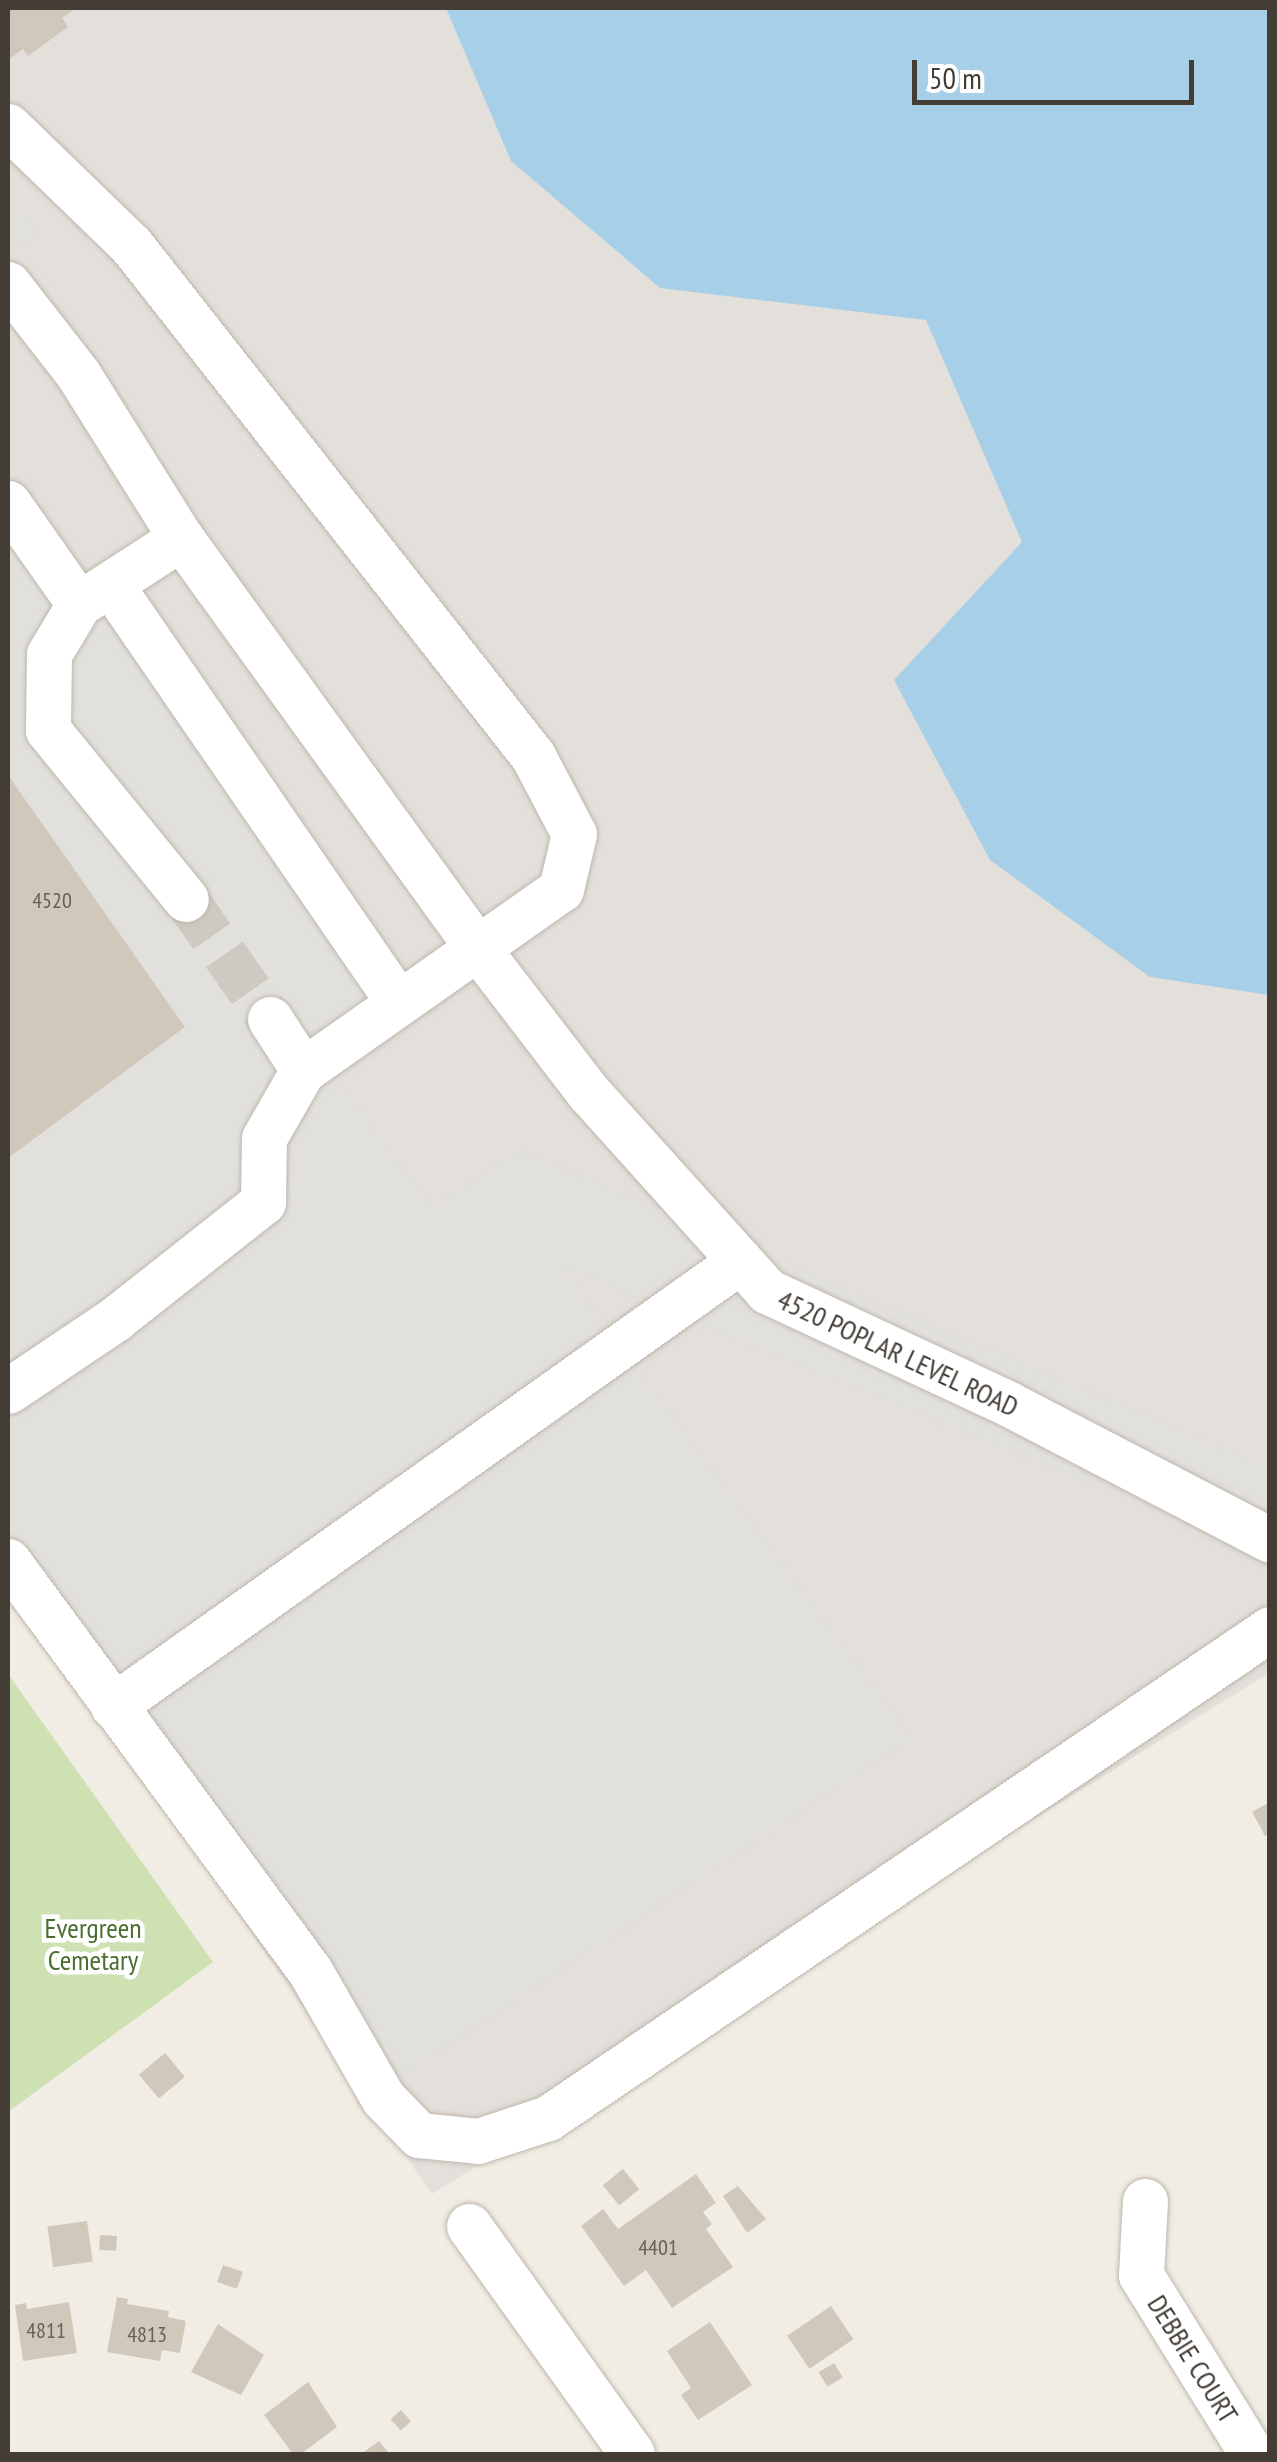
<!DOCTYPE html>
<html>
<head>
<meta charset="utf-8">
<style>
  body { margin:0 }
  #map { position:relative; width:1277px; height:2462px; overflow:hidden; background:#f1ede5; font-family:"PT Sans Narrow",sans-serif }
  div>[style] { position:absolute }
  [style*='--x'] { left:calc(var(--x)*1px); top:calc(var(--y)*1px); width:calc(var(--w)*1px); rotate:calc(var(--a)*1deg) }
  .industrial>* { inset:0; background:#e3dfda }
  .green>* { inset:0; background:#cee1b2 }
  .parking>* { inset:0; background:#e2e0dd }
  .water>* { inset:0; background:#a7d0e8 }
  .building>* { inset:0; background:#d1c8bc; transform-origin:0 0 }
  .minor-tunnel>* { height:45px; margin-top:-22.5px; transform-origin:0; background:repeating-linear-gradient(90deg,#cecac2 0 45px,transparent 0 67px) }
  .roads { filter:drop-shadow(0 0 2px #beb7ac) drop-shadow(0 0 2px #beb7ac) }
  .minor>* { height:45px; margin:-22.5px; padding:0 22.5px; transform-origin:22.5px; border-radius:22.5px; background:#fff }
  span { translate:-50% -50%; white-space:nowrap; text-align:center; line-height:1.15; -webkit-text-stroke:9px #fff; paint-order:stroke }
  .number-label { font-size:22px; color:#666058 }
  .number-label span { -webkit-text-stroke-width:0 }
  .street-label { font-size:28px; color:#433d36 }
  .park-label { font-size:28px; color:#4a6e2f }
  .frame { position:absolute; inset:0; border:10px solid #433d36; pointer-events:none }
  .scale { position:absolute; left:912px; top:60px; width:282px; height:45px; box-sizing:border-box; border:5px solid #433d36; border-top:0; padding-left:12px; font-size:30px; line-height:35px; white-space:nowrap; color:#433d36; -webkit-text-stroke:8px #fff; paint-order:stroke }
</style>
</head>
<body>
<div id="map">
  <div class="industrial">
    <i style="clip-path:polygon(8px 8px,1269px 8px,1269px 1673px,432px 2194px,8px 1581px)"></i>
  </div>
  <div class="green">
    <i style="clip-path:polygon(8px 1674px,213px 1962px,8px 2112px,8px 1673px)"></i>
  </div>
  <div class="parking">
    <i style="clip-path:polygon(8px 193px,39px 232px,8px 258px)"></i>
    <i style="clip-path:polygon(8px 482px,396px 1033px,343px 1086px,433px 1207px,518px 1149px,1269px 1468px,1269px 1496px,1188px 1525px,562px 1267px,912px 1738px,401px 2076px,8px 1520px)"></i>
  </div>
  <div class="water">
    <i style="clip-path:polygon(446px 8px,1269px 8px,1269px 995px,1150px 977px,990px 860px,894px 680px,1022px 542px,926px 320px,660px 288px,511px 161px)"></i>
  </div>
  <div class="building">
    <i style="clip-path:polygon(8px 8px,77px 8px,62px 18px,68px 27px,28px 56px,23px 49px,8px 60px)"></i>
    <i style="clip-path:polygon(8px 775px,185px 1027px,8px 1158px)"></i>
    <i style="clip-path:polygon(1270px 1802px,1270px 1833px,1265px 1836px,1252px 1812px)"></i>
    <i style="left:165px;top:2053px;width:31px;height:34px;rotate:50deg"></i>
    <i style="left:623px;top:2169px;width:26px;height:26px;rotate:51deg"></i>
    <i style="clip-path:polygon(696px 2174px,716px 2203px,703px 2212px,712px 2224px,706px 2229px,733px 2267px,672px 2308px,646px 2270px,624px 2286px,581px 2226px,603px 2209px,618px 2229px)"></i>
    <i style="clip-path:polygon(738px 2186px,766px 2219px,747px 2233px,723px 2196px)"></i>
    <i style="left:87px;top:2221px;width:41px;height:40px;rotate:82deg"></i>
    <i style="left:100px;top:2235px;width:17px;height:15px;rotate:3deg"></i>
    <i style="left:223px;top:2265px;width:21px;height:18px;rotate:19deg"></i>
    <i style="clip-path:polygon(117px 2297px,128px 2299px,127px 2304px,169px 2311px,168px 2317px,186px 2321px,180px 2353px,162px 2350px,160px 2361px,107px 2352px)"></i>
    <i style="clip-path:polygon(69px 2302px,77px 2353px,23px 2361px,15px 2305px,26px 2303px,27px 2309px)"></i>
    <i style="left:831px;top:2306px;width:40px;height:53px;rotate:56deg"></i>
    <i style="clip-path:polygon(710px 2322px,752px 2385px,698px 2420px,681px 2395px,691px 2388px,667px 2351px)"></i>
    <i style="clip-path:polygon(218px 2324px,264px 2355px,241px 2395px,191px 2372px)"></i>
    <i style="left:834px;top:2363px;width:17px;height:18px;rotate:59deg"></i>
    <i style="clip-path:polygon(308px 2382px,337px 2427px,301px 2454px,293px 2454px,264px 2415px)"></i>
    <i style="left:401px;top:2410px;width:15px;height:14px;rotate:48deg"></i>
    <i style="clip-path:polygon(379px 2441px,390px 2454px,361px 2454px)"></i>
  </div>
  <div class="minor-tunnel">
    <i style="--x:186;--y:899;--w:146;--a:55"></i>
  </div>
  <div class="roads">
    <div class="minor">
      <i style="--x:8;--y:126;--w:171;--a:44.1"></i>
      <i style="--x:131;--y:245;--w:650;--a:51.81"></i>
      <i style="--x:533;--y:756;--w:88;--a:62.3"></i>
      <i style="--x:574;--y:834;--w:57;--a:103.3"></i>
      <i style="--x:561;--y:889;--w:315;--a:144.9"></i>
      <i style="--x:303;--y:1070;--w:78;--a:119.8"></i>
      <i style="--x:264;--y:1138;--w:64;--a:90.9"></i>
      <i style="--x:263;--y:1202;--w:189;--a:141.7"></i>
      <i style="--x:115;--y:1319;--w:129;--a:146.1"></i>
      <i style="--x:8;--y:284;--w:114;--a:52.1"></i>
      <i style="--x:78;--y:374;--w:194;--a:57.9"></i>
      <i style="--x:181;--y:538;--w:121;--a:147.1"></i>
      <i style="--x:79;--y:604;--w:58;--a:121"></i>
      <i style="--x:49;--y:654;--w:76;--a:90.8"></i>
      <i style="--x:48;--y:730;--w:218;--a:50.8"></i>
      <i style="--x:8;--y:503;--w:123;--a:54.9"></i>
      <i style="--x:181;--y:538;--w:503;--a:54.13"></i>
      <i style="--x:476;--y:946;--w:184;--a:52.5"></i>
      <i style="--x:588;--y:1092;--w:268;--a:48"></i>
      <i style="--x:767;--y:1291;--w:267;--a:25"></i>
      <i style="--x:1009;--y:1404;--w:294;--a:27.5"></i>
      <i style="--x:111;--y:585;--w:506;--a:55.46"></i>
      <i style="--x:270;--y:1019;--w:61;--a:57.1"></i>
      <i style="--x:8;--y:1561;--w:509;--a:53.63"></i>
      <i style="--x:310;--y:1971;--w:146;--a:60.1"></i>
      <i style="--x:383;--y:2098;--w:52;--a:45.8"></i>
      <i style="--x:419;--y:2135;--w:59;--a:5.8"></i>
      <i style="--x:478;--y:2141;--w:74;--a:-18.2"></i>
      <i style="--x:548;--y:2118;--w:872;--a:-34.11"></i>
      <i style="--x:113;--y:1706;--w:769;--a:-35.36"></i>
      <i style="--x:1145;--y:2201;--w:74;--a:93.1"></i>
      <i style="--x:1141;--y:2275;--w:211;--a:58.2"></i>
      <i style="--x:469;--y:2226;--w:280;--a:54.4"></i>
    </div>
  </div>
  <div class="number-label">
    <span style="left:52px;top:901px">4520</span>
    <span style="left:658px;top:2248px">4401</span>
    <span style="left:46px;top:2331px">4811</span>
    <span style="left:147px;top:2335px">4813</span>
  </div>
  <div class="street-label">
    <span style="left:898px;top:1353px;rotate:25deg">4520 POPLAR LEVEL ROAD</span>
    <span style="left:1193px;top:2359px;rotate:58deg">DEBBIE COURT</span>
  </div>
  <div class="park-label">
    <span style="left:93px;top:1944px">Evergreen<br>Cemetary</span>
  </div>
  <div class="frame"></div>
  <div class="scale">50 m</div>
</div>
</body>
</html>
